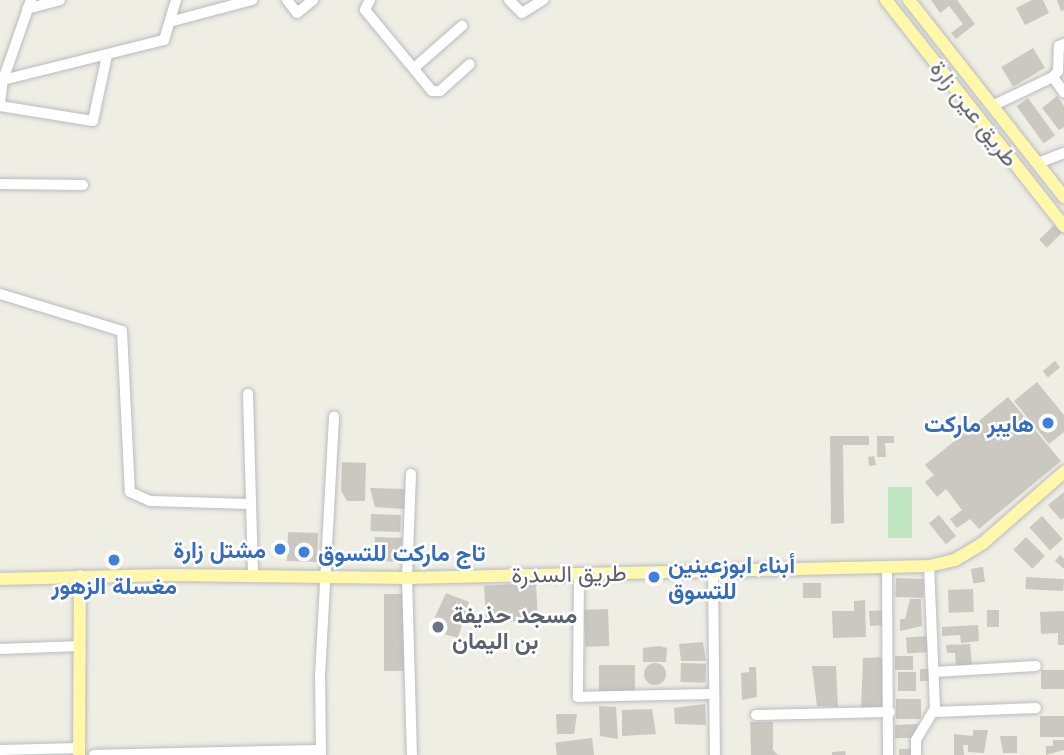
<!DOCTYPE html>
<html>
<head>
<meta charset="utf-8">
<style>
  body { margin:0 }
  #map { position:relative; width:1064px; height:755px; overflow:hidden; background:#efeee4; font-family:"Noto Sans",Vazirmatn,sans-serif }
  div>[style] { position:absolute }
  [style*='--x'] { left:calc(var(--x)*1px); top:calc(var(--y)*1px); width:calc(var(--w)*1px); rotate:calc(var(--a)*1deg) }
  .green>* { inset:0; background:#bfe8c2; transform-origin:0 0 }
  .building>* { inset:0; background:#cac8c1; transform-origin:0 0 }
  .round { border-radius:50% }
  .roads { filter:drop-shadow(0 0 2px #b9bbc1) drop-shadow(0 0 2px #b9bbc1) }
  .minor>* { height:10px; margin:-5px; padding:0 5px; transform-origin:5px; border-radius:5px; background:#fff }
  .major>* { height:12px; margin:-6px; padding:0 6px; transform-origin:6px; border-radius:6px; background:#fff7a9 }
  .dots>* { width:19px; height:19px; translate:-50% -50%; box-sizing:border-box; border:4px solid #fff; border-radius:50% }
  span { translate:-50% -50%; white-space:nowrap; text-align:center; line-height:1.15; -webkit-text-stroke:5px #fff; paint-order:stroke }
  .street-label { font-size:23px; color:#5c5f65 }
  .shop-label { font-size:23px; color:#366cbe; font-weight:700 }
  .right { translate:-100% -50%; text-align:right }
  .left { translate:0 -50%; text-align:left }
  .worship-label { font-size:23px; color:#5b616d; font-weight:700 }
</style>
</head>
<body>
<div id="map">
  <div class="green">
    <i style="left:888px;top:487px;width:24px;height:51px"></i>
  </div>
  <div class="building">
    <i style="clip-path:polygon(931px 0,957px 0,975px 24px,956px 39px,951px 33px,963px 24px,949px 6px,940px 13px)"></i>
    <i style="clip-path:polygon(1032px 0,1043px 0,1049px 13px,1025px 25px,1016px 8px)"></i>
    <i style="clip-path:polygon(1057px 0,1064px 0,1064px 10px,1061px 11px)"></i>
    <i style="left:1033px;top:48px;width:23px;height:37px;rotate:59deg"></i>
    <i style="clip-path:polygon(1057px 96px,1064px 106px,1064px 127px,1059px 130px,1042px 108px)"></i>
    <i style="left:1028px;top:98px;width:46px;height:14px;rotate:54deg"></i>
    <i style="left:1054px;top:225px;width:11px;height:21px;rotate:45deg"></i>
    <i style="left:1055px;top:361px;width:8px;height:16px;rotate:50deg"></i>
    <i style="clip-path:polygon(1037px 382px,1064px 415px,1064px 432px,1049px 444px,1014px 401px)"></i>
    <i style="clip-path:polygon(1008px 397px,1061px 461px,979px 529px,970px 519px,957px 528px,950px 519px,962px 510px,946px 489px,937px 497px,925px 482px,934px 475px,925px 465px)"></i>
    <i style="clip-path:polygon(830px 436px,869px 436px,869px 445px,843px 445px,844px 523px,831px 524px)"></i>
    <i style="clip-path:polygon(877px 436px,894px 436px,894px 443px,885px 443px,886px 457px,877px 457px)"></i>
    <i style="clip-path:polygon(874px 456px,876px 465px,869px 466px,868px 457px)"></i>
    <i style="clip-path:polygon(342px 462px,366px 463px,365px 501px,347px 501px,341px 491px)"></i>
    <i style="clip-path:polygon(370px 488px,405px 489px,404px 509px,375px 507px)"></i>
    <i style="clip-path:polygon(1064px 492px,1064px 518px,1061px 520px,1048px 505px)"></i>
    <i style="left:371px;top:514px;width:30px;height:17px;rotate:2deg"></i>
    <i style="left:939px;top:515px;width:27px;height:13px;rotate:51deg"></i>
    <i style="left:1042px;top:516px;width:31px;height:17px;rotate:48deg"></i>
    <i style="left:288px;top:532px;width:30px;height:29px;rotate:2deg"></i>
    <i style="left:375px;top:537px;width:27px;height:24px;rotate:2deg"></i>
    <i style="left:1026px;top:537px;width:27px;height:18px;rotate:45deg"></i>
    <i style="clip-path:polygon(1060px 555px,1064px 559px,1064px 569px,1055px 561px)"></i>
    <i style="left:983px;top:567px;width:15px;height:12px;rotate:82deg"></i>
    <i style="left:1026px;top:577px;width:38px;height:12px;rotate:3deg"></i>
    <i style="left:896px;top:578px;width:28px;height:19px;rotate:2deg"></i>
    <i style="left:536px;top:583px;width:37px;height:52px;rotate:87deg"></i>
    <i style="left:803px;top:583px;width:18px;height:15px"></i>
    <i style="left:973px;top:589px;width:23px;height:25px;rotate:88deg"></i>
    <i style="clip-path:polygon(446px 593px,469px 602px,458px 638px,429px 630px)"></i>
    <i style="left:384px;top:594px;width:20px;height:77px"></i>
    <i style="clip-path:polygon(910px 599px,921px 599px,922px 626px,900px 631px,900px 619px,905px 619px)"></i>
    <i style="clip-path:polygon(865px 600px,866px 637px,833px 638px,832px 611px,854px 611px,854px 601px)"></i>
    <i style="left:608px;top:609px;width:37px;height:24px;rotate:88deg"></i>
    <i style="left:884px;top:610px;width:15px;height:15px;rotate:86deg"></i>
    <i style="left:987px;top:610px;width:12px;height:17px"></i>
    <i style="clip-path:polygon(1064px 611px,1064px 645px,1058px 645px,1058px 633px,1041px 634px,1040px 612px)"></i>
    <i style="clip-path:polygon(978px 625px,979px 641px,961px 643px,960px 635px,942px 636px,942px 627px)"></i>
    <i style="left:929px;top:636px;width:16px;height:23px;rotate:86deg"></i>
    <i style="clip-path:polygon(703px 642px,706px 661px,681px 661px,679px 644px)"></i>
    <i style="clip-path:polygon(970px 644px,972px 666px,956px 667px,955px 653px,947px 653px,946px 645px)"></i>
    <i style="clip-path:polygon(659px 646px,667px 648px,666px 662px,643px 662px,643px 648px)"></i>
    <i style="left:895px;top:656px;width:18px;height:14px"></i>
    <i style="clip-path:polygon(885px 657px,887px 708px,861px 709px,863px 658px)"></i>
    <i style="left:681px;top:663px;width:25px;height:19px;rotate:2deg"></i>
    <i class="round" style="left:644px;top:663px;width:22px;height:22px"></i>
    <i style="left:635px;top:665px;width:28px;height:36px;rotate:90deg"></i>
    <i style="clip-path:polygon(812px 666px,836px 666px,838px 707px,817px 706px)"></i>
    <i style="clip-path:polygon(749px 667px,756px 667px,757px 697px,742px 700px,741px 673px,749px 672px)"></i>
    <i style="left:920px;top:669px;width:10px;height:12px"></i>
    <i style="left:1064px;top:670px;width:19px;height:23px;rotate:90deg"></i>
    <i style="left:916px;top:672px;width:19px;height:18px;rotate:90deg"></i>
    <i style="left:896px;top:699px;width:25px;height:20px"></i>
    <i style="clip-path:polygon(705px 704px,706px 725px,675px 724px,674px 708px)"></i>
    <i style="clip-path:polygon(599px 706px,616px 707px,618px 739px,600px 736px)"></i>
    <i style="clip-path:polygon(652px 709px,656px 734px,622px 736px,622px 710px)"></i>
    <i style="clip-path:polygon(556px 714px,577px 714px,574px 734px,557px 734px)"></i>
    <i style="left:1064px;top:716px;width:21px;height:24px;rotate:90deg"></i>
    <i style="clip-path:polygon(750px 722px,773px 722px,773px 750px,778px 755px,751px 755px)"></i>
    <i style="clip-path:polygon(918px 724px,912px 738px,895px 738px,895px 725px)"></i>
    <i style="clip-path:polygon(973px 730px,988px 730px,984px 753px,968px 752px,968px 745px,963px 745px,964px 755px,954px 755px,954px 734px,973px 736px)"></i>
    <i style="clip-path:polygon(1000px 736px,1017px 736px,1017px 753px,1003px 753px)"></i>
    <i style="left:592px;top:738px;width:17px;height:37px;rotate:83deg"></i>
    <i style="clip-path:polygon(1053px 740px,1064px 740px,1064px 750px,1046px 755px,1046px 746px,1053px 746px)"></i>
    <i style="left:899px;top:749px;width:13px;height:6px"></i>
    <i style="clip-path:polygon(845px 751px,846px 755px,832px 755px,832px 752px)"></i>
  </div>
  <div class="roads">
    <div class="minor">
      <i style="--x:287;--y:0;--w:16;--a:52"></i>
      <i style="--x:297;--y:13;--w:21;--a:-39"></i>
      <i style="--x:370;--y:0;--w:11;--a:117"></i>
      <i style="--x:365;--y:10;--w:105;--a:50.4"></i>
      <i style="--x:432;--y:91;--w:8;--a:0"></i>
      <i style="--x:440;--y:91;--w:40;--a:-42"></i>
      <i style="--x:509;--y:0;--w:18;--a:45"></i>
      <i style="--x:522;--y:13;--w:25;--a:-32"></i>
      <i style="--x:27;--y:9;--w:34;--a:-15"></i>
      <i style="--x:173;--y:21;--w:82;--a:-14.9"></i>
      <i style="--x:414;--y:68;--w:64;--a:-41.2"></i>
      <i style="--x:1053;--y:77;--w:19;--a:55"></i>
      <i style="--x:3;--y:80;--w:166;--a:-14"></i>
      <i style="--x:164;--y:40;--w:42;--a:-73.3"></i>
      <i style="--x:0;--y:103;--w:23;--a:-83"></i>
      <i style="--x:3;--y:80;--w:85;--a:-70.7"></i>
      <i style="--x:0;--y:106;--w:94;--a:9.2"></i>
      <i style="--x:93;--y:121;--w:67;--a:-78"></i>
      <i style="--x:992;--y:106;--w:68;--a:-25.4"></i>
      <i style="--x:1053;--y:77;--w:8;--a:-50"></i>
      <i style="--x:1058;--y:71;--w:25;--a:-88"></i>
      <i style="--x:1059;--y:46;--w:5;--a:-22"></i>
      <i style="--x:1038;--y:163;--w:28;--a:-21"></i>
      <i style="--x:0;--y:184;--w:83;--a:0.7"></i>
      <i style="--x:0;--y:294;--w:127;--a:16.9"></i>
      <i style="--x:122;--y:331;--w:161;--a:87.2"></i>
      <i style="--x:130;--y:492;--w:22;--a:24"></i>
      <i style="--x:150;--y:501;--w:101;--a:1.7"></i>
      <i style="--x:248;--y:394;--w:181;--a:88.4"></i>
      <i style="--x:411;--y:474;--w:104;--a:92.2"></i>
      <i style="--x:407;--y:578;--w:177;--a:88.4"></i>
      <i style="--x:887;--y:567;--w:188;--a:89.7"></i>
      <i style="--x:713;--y:571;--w:184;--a:89.4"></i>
      <i style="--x:579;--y:573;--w:124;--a:90.5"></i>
      <i style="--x:578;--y:697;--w:136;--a:-1.3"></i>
      <i style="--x:0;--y:649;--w:80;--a:-2.1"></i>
      <i style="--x:934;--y:672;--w:102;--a:-3.4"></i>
      <i style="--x:934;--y:712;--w:102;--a:-2.2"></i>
      <i style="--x:756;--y:715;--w:134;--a:-1.3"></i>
      <i style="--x:0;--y:750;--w:79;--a:-1.5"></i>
      <i style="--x:94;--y:755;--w:227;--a:-1.3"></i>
      <i style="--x:321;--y:755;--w:79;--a:-90.7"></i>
      <i style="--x:320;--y:676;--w:260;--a:-86.9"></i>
      <i style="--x:916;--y:755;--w:15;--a:-90"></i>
      <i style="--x:916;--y:740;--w:37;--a:-59"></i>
      <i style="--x:935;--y:708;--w:142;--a:-92.4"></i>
    </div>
    <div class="major">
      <i style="--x:886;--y:0;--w:288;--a:51.8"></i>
      <i style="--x:909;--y:0;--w:251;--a:51.8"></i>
      <i style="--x:0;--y:579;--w:167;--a:-1.4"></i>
      <i style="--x:167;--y:575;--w:240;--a:0.7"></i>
      <i style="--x:407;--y:578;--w:522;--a:-1.32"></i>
      <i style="--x:929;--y:566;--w:27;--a:-13"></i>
      <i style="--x:955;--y:560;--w:33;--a:-31"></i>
      <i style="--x:983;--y:543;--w:108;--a:-41.2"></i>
      <i style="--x:79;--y:755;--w:179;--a:-89.7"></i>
    </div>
  </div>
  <div class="dots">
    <i style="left:1048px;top:423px;background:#3f7fe0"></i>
    <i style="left:280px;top:549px;background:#3f7fe0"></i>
    <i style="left:304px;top:552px;background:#3f7fe0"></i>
    <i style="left:114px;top:560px;background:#3f7fe0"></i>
    <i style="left:654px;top:577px;background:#3f7fe0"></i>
    <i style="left:438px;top:627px;background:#6b7280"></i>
  </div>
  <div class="street-label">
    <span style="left:975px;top:113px;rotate:52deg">طريق عين زارة</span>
    <span style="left:569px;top:573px;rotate:-1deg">طريق السدرة</span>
  </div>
  <div class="shop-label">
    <span class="right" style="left:1034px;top:423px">هايبر ماركت</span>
    <span class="right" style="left:266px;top:549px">مشتل زارة</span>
    <span class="left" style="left:318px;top:552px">تاج ماركت للتسوق</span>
    <span class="left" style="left:668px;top:577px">أبناء ابوزعينين<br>للتسوق</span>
    <span style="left:114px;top:585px">مغسلة الزهور</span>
  </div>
  <div class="worship-label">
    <span class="left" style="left:452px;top:627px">مسجد حذيفة<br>بن اليمان</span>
  </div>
</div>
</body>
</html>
